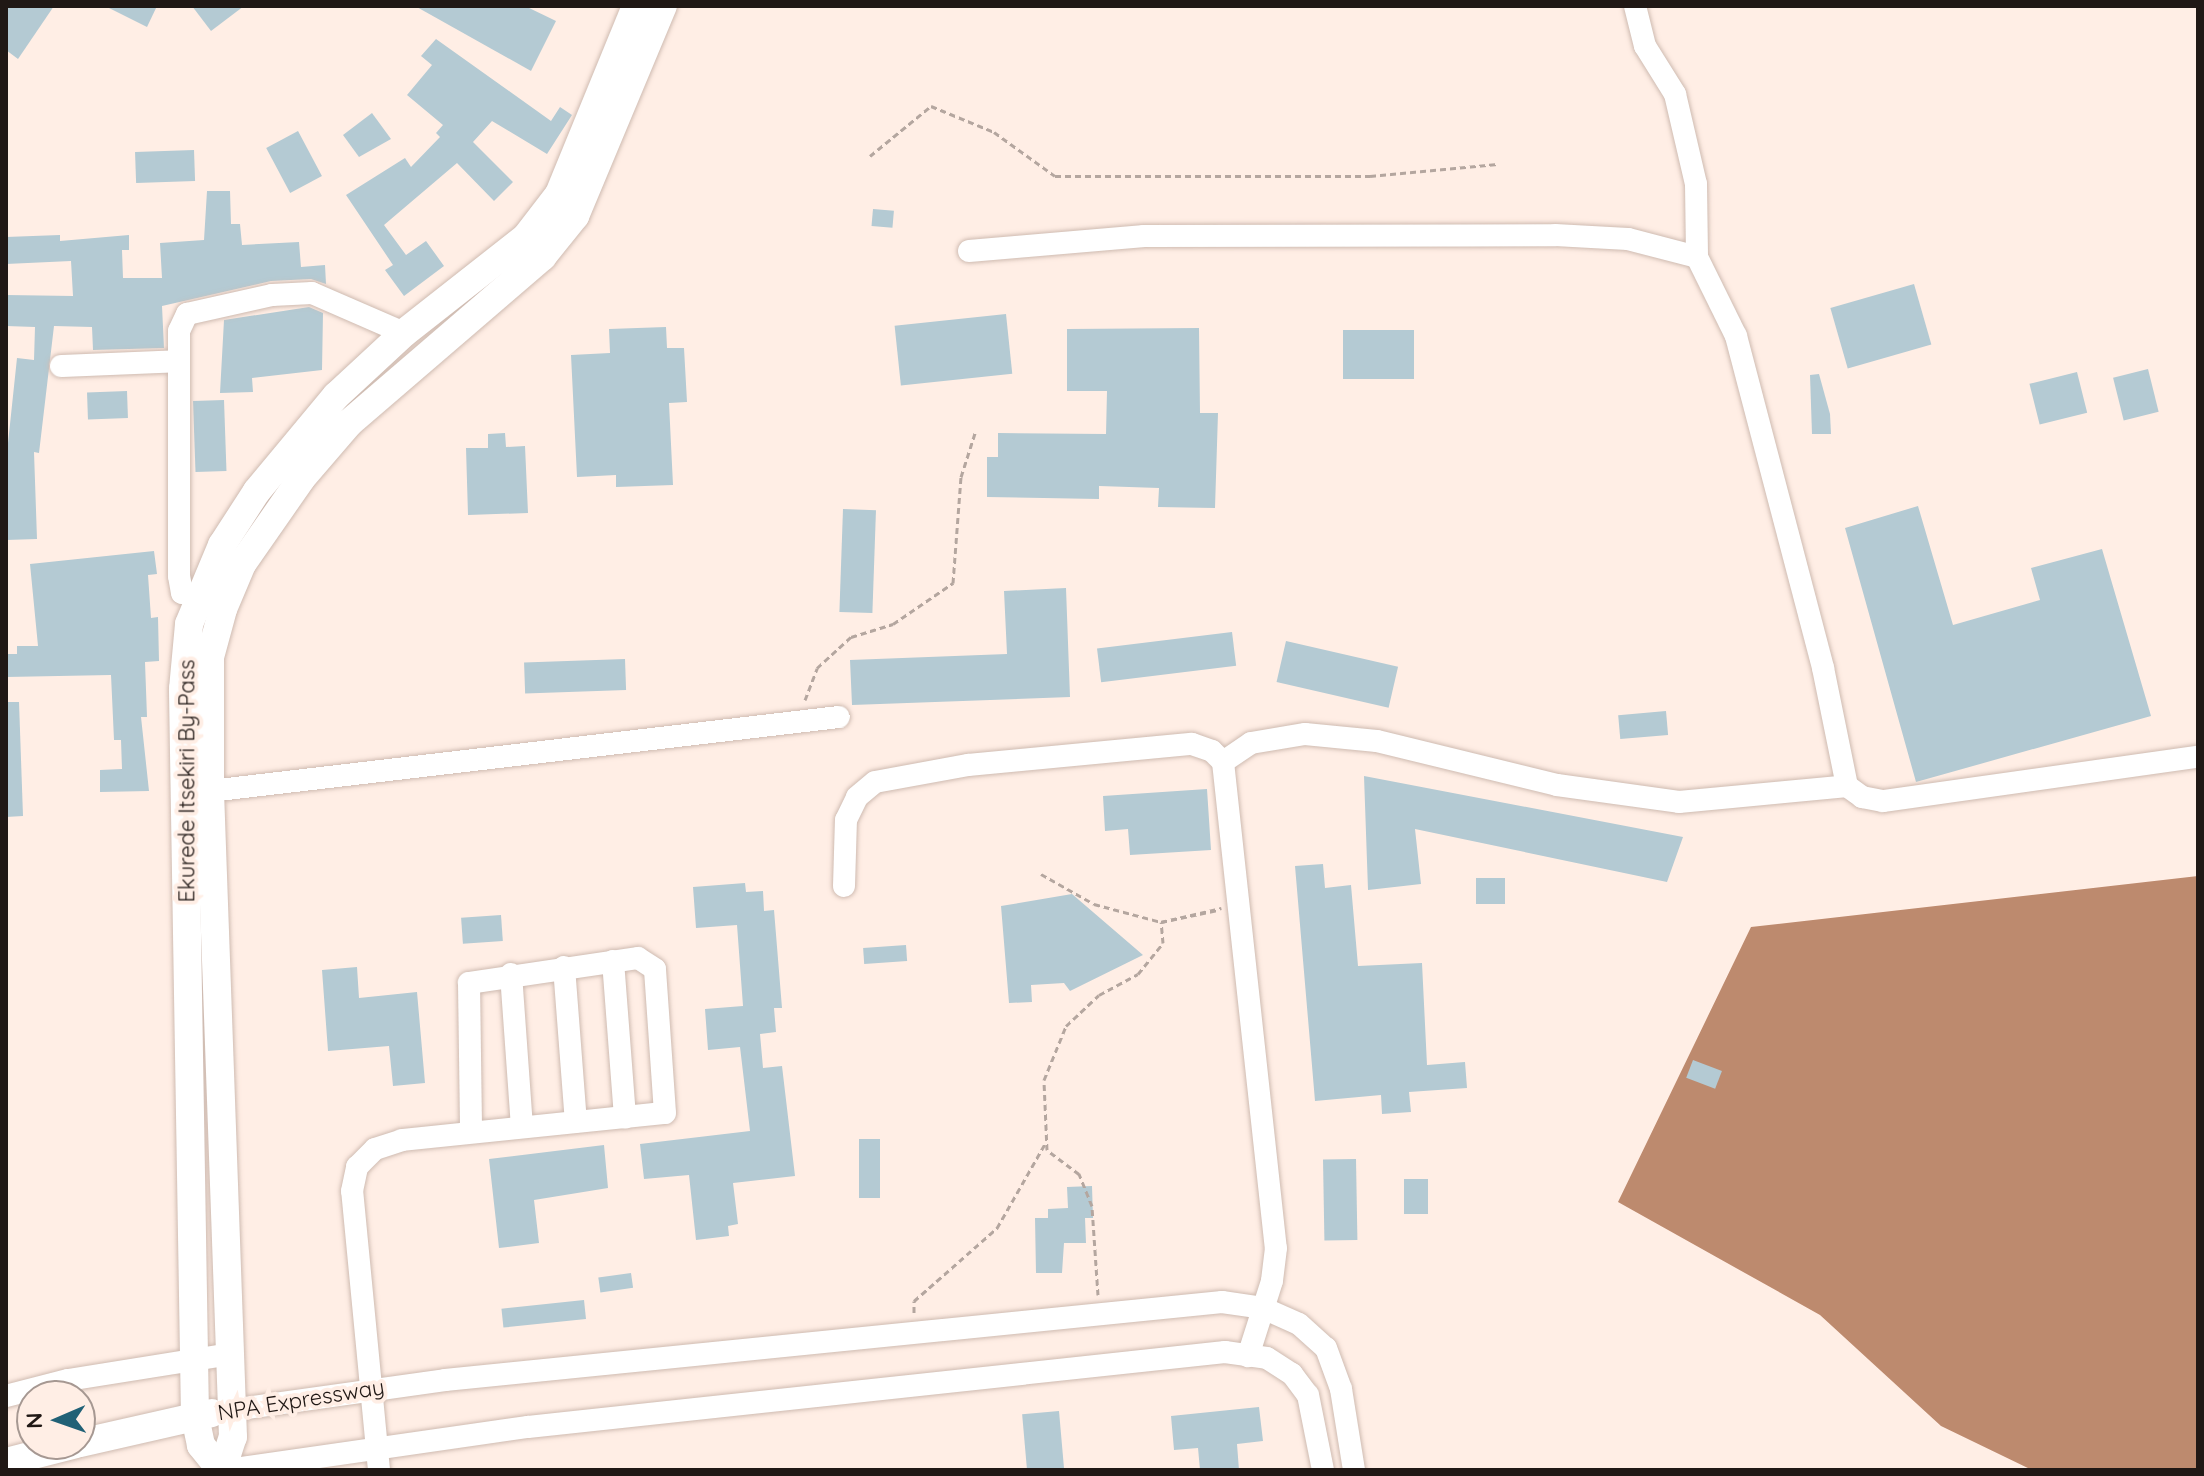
<!DOCTYPE html>
<html>
<head>
<meta charset="utf-8">
<style>
  body { margin:0 }
  #map { position:relative; width:2204px; height:1476px; overflow:hidden; background:#ffeee5; font-family:Quicksand,sans-serif }
  div>[style] { position:absolute }
  [style*='--x'] { left:calc(var(--x)*1px); top:calc(var(--y)*1px); width:calc(var(--w)*1px); rotate:calc(var(--a)*1deg) }
  .water>* { inset:0; background:#bd8a6e }
  .building>* { inset:0; background:#b4cad3; transform-origin:0 0 }
  .path>* { height:3px; margin-top:-1.5px; transform-origin:0; background:repeating-linear-gradient(90deg,#b4a69f 0 6px,transparent 0 10px) }
  .roads { filter:drop-shadow(0 0 2px #cfbbb1) drop-shadow(0 0 2px #cfbbb1) }
  .minor>* { height:22px; margin:-11px; padding:0 11px; transform-origin:11px; border-radius:11px; background:#fff }
  .major>* { height:28px; margin:-14px; padding:0 14px; transform-origin:14px; border-radius:14px; background:#fff }
  span { translate:-50% -50%; white-space:nowrap; text-align:center; line-height:1.15; -webkit-text-stroke:8px #ffeee5; paint-order:stroke }
  .street-label { font-size:22px; color:#201815 }
  .frame { position:absolute; inset:0; border:8px solid #201815; pointer-events:none }
  .north { position:absolute; left:16px; top:1380px; width:80px; height:80px; box-sizing:border-box; background:#ffeee5; border:2px solid #a69892; border-radius:50%; rotate:268deg; font-size:22px; font-weight:700; line-height:32px; text-align:center; color:#201815 }
  .north::after { content:''; display:block; margin:auto; width:28px; height:36px; background:#216176; clip-path:polygon(50% 0,100% 100%,50% 72%,0 100%) }
</style>
</head>
<body>
<div id="map">
  <div class="water">
    <i style="clip-path:polygon(2198px 876px,2198px 1470px,2032px 1470px,1941px 1426px,1820px 1315px,1618px 1202px,1751px 927px)"></i>
  </div>
  <div class="building">
    <i style="clip-path:polygon(6px 6px,54px 6px,18px 59px,6px 50px)"></i>
    <i style="clip-path:polygon(105px 6px,157px 6px,147px 27px)"></i>
    <i style="clip-path:polygon(192px 6px,244px 6px,211px 31px)"></i>
    <i style="clip-path:polygon(415px 6px,525px 6px,556px 21px,531px 71px)"></i>
    <i style="clip-path:polygon(436px 39px,551px 121px,560px 107px,572px 115px,547px 154px,492px 121px,473px 142px,513px 182px,494px 201px,457px 163px,384px 225px,406px 255px,426px 241px,444px 266px,404px 296px,385px 270px,393px 265px,346px 195px,405px 158px,411px 167px,440px 137px,436px 133px,443px 125px,407px 95px,432px 65px,421px 56px)"></i>
    <i style="clip-path:polygon(372px 113px,391px 139px,359px 157px,343px 135px)"></i>
    <i style="left:298px;top:131px;width:51px;height:36px;rotate:62deg"></i>
    <i style="left:194px;top:150px;width:31px;height:59px;rotate:88deg"></i>
    <i style="clip-path:polygon(207px 191px,230px 191px,231px 224px,240px 224px,242px 245px,299px 242px,301px 267px,325px 265px,326px 284px,311px 279px,271px 281px,162px 306px,164px 348px,93px 350px,92px 327px,54px 326px,39px 453px,34px 452px,37px 539px,6px 540px,8px 443px,17px 358px,34px 360px,35px 327px,6px 326px,6px 295px,73px 296px,71px 261px,6px 264px,6px 237px,60px 235px,60px 241px,129px 235px,129px 250px,122px 250px,123px 278px,162px 278px,160px 243px,204px 240px)"></i>
    <i style="left:873px;top:209px;width:21px;height:17px;rotate:5deg"></i>
    <i style="left:1914px;top:284px;width:63px;height:87px;rotate:74deg"></i>
    <i style="clip-path:polygon(309px 307px,323px 313px,322px 370px,252px 378px,253px 392px,220px 393px,224px 320px)"></i>
    <i style="left:1006px;top:314px;width:60px;height:112px;rotate:84deg"></i>
    <i style="clip-path:polygon(666px 327px,667px 348px,684px 348px,687px 402px,669px 403px,673px 485px,616px 487px,616px 475px,577px 477px,571px 355px,610px 353px,609px 329px)"></i>
    <i style="clip-path:polygon(1199px 328px,1200px 413px,1218px 413px,1215px 508px,1158px 507px,1159px 488px,1099px 486px,1099px 499px,987px 497px,987px 457px,998px 457px,998px 433px,1106px 434px,1107px 391px,1067px 391px,1067px 329px)"></i>
    <i style="left:1343px;top:330px;width:71px;height:49px"></i>
    <i style="left:2148px;top:369px;width:44px;height:36px;rotate:76deg"></i>
    <i style="left:2077px;top:372px;width:42px;height:49px;rotate:76deg"></i>
    <i style="clip-path:polygon(1819px 374px,1830px 414px,1831px 434px,1812px 434px,1810px 375px)"></i>
    <i style="left:127px;top:391px;width:27px;height:40px;rotate:88deg"></i>
    <i style="left:224px;top:400px;width:71px;height:31px;rotate:88deg"></i>
    <i style="clip-path:polygon(505px 433px,506px 447px,525px 446px,528px 513px,468px 515px,466px 448px,488px 448px,488px 434px)"></i>
    <i style="clip-path:polygon(1918px 506px,1953px 625px,2040px 600px,2031px 568px,2102px 549px,2151px 716px,1916px 782px,1845px 528px)"></i>
    <i style="left:843px;top:509px;width:33px;height:103px;rotate:2deg"></i>
    <i style="clip-path:polygon(154px 551px,157px 574px,148px 575px,151px 618px,158px 617px,159px 661px,145px 662px,147px 717px,141px 717px,149px 791px,100px 792px,100px 770px,122px 769px,121px 740px,114px 740px,111px 675px,6px 677px,6px 654px,17px 654px,17px 646px,38px 646px,30px 564px)"></i>
    <i style="clip-path:polygon(1066px 588px,1070px 697px,852px 705px,850px 660px,1007px 654px,1004px 591px)"></i>
    <i style="left:1232px;top:632px;width:34px;height:136px;rotate:83deg"></i>
    <i style="left:1286px;top:641px;width:115px;height:42px;rotate:13deg"></i>
    <i style="left:625px;top:659px;width:31px;height:101px;rotate:88deg"></i>
    <i style="clip-path:polygon(6px 702px,19px 702px,23px 816px,6px 817px)"></i>
    <i style="left:1666px;top:711px;width:24px;height:48px;rotate:85deg"></i>
    <i style="clip-path:polygon(1364px 776px,1683px 837px,1667px 882px,1415px 829px,1421px 884px,1368px 890px)"></i>
    <i style="clip-path:polygon(1207px 789px,1211px 850px,1130px 855px,1128px 829px,1105px 831px,1103px 796px)"></i>
    <i style="clip-path:polygon(1323px 864px,1325px 888px,1351px 885px,1358px 966px,1422px 963px,1427px 1065px,1465px 1062px,1467px 1088px,1409px 1092px,1411px 1112px,1382px 1114px,1381px 1095px,1315px 1101px,1295px 866px)"></i>
    <i style="left:1476px;top:878px;width:29px;height:26px"></i>
    <i style="clip-path:polygon(745px 883px,746px 892px,763px 891px,764px 911px,774px 910px,782px 1008px,774px 1008px,776px 1032px,760px 1034px,763px 1068px,782px 1066px,795px 1176px,733px 1183px,738px 1224px,728px 1226px,729px 1236px,696px 1240px,689px 1175px,644px 1179px,640px 1144px,750px 1131px,740px 1047px,708px 1050px,705px 1009px,743px 1006px,737px 925px,696px 928px,693px 887px)"></i>
    <i style="clip-path:polygon(1072px 894px,1143px 955px,1070px 991px,1064px 983px,1031px 985px,1032px 1002px,1009px 1003px,1001px 906px)"></i>
    <i style="left:501px;top:915px;width:26px;height:40px;rotate:86deg"></i>
    <i style="left:906px;top:945px;width:16px;height:43px;rotate:86deg"></i>
    <i style="clip-path:polygon(357px 967px,359px 998px,417px 992px,425px 1083px,393px 1086px,389px 1046px,328px 1051px,322px 970px)"></i>
    <i style="left:1693px;top:1060px;width:31px;height:19px;rotate:21deg"></i>
    <i style="left:859px;top:1139px;width:21px;height:59px"></i>
    <i style="clip-path:polygon(604px 1145px,608px 1188px,534px 1200px,539px 1243px,499px 1248px,489px 1159px)"></i>
    <i style="left:1356px;top:1159px;width:81px;height:33px;rotate:89deg"></i>
    <i style="left:1404px;top:1179px;width:24px;height:35px"></i>
    <i style="clip-path:polygon(1092px 1186px,1093px 1218px,1085px 1218px,1086px 1243px,1064px 1243px,1062px 1273px,1036px 1273px,1035px 1218px,1048px 1218px,1048px 1209px,1068px 1208px,1067px 1187px)"></i>
    <i style="left:631px;top:1273px;width:15px;height:33px;rotate:82deg"></i>
    <i style="left:584px;top:1300px;width:19px;height:83px;rotate:84deg"></i>
    <i style="clip-path:polygon(1259px 1407px,1263px 1441px,1237px 1444px,1239px 1470px,1200px 1470px,1198px 1448px,1174px 1450px,1171px 1416px)"></i>
    <i style="left:1059px;top:1411px;width:59px;height:37px;rotate:85deg"></i>
  </div>
  <div class="path">
    <i style="--x:870;--y:156;--w:79;--a:-39.3"></i>
    <i style="--x:931;--y:106;--w:68;--a:22.4"></i>
    <i style="--x:994;--y:132;--w:75;--a:35.8"></i>
    <i style="--x:1055;--y:176;--w:315;--a:0"></i>
    <i style="--x:1370;--y:176;--w:128;--a:-5.4"></i>
    <i style="--x:805;--y:700;--w:34;--a:-69"></i>
    <i style="--x:817;--y:668;--w:46;--a:-42.4"></i>
    <i style="--x:851;--y:637;--w:44;--a:-17.2"></i>
    <i style="--x:893;--y:624;--w:73;--a:-34.3"></i>
    <i style="--x:953;--y:583;--w:106;--a:-85.7"></i>
    <i style="--x:961;--y:477;--w:49;--a:-72.3"></i>
    <i style="--x:1041;--y:874;--w:61;--a:29.5"></i>
    <i style="--x:1094;--y:904;--w:69;--a:15"></i>
    <i style="--x:1161;--y:922;--w:58;--a:-11.9"></i>
    <i style="--x:1098;--y:1295;--w:89;--a:-93.9"></i>
    <i style="--x:1092;--y:1206;--w:35;--a:-112"></i>
    <i style="--x:1079;--y:1174;--w:40;--a:-143"></i>
    <i style="--x:1047;--y:1150;--w:70;--a:-92.5"></i>
    <i style="--x:1044;--y:1080;--w:58;--a:-67.8"></i>
    <i style="--x:1066;--y:1026;--w:45;--a:-43.2"></i>
    <i style="--x:1099;--y:995;--w:44;--a:-28.3"></i>
    <i style="--x:1138;--y:974;--w:40;--a:-51"></i>
    <i style="--x:1163;--y:943;--w:21;--a:-95"></i>
    <i style="--x:1161;--y:922;--w:62;--a:-13.1"></i>
    <i style="--x:914;--y:1313;--w:12;--a:-90"></i>
    <i style="--x:914;--y:1301;--w:111;--a:-41.3"></i>
    <i style="--x:997;--y:1228;--w:97;--a:-60.3"></i>
  </div>
  <div class="roads">
    <div class="minor">
      <i style="--x:1635;--y:6;--w:41;--a:76"></i>
      <i style="--x:1645;--y:46;--w:57;--a:58"></i>
      <i style="--x:1675;--y:94;--w:92;--a:76.9"></i>
      <i style="--x:1696;--y:184;--w:73;--a:89.2"></i>
      <i style="--x:969;--y:251;--w:176;--a:-4.9"></i>
      <i style="--x:1144;--y:236;--w:411;--a:-0.1"></i>
      <i style="--x:1555;--y:235;--w:73;--a:3.1"></i>
      <i style="--x:1628;--y:239;--w:71;--a:14.6"></i>
      <i style="--x:1697;--y:257;--w:88;--a:63.7"></i>
      <i style="--x:1736;--y:336;--w:343;--a:75.3"></i>
      <i style="--x:1823;--y:668;--w:120;--a:78.5"></i>
      <i style="--x:1847;--y:786;--w:19;--a:36"></i>
      <i style="--x:1862;--y:797;--w:21;--a:11"></i>
      <i style="--x:1883;--y:801;--w:318;--a:-8"></i>
      <i style="--x:61;--y:366;--w:117;--a:-2.4"></i>
      <i style="--x:198;--y:596;--w:16;--a:-169"></i>
      <i style="--x:182;--y:593;--w:17;--a:-100"></i>
      <i style="--x:179;--y:576;--w:245;--a:-90"></i>
      <i style="--x:179;--y:331;--w:19;--a:-65"></i>
      <i style="--x:187;--y:314;--w:87;--a:-12.6"></i>
      <i style="--x:272;--y:295;--w:40;--a:-2.9"></i>
      <i style="--x:312;--y:293;--w:100;--a:23.5"></i>
      <i style="--x:1223;--y:762;--w:34;--a:-34"></i>
      <i style="--x:1251;--y:743;--w:55;--a:-9.5"></i>
      <i style="--x:1305;--y:734;--w:72;--a:5.6"></i>
      <i style="--x:1377;--y:741;--w:185;--a:13.7"></i>
      <i style="--x:1557;--y:785;--w:123;--a:7.9"></i>
      <i style="--x:1679;--y:802;--w:169;--a:-5.4"></i>
      <i style="--x:210;--y:791;--w:633;--a:-6.71"></i>
      <i style="--x:844;--y:886;--w:66;--a:-88.3"></i>
      <i style="--x:846;--y:820;--w:25;--a:-64"></i>
      <i style="--x:857;--y:797;--w:23;--a:-40"></i>
      <i style="--x:875;--y:782;--w:95;--a:-10.4"></i>
      <i style="--x:968;--y:765;--w:225;--a:-5.4"></i>
      <i style="--x:1192;--y:744;--w:21;--a:19"></i>
      <i style="--x:1212;--y:751;--w:16;--a:45"></i>
      <i style="--x:1223;--y:762;--w:489;--a:83.8"></i>
      <i style="--x:1276;--y:1248;--w:33;--a:97"></i>
      <i style="--x:1272;--y:1281;--w:79;--a:107.7"></i>
      <i style="--x:613;--y:961;--w:157;--a:85.6"></i>
      <i style="--x:564;--y:967;--w:155;--a:85.6"></i>
      <i style="--x:511;--y:974;--w:153;--a:85.9"></i>
      <i style="--x:6;--y:1396;--w:64;--a:-14.5"></i>
      <i style="--x:68;--y:1380;--w:164;--a:-9.1"></i>
      <i style="--x:232;--y:1410;--w:215;--a:-8"></i>
      <i style="--x:445;--y:1380;--w:781;--a:-5.73"></i>
      <i style="--x:1222;--y:1302;--w:41;--a:8.3"></i>
      <i style="--x:1263;--y:1308;--w:39;--a:24"></i>
      <i style="--x:1299;--y:1324;--w:36;--a:42"></i>
      <i style="--x:1326;--y:1348;--w:44;--a:69.9"></i>
      <i style="--x:1341;--y:1389;--w:82;--a:80.9"></i>
      <i style="--x:228;--y:1470;--w:303;--a:-8.2"></i>
      <i style="--x:528;--y:1427;--w:701;--a:-6.14"></i>
      <i style="--x:1225;--y:1352;--w:42;--a:8.1"></i>
      <i style="--x:1267;--y:1358;--w:30;--a:33"></i>
      <i style="--x:1292;--y:1374;--w:26;--a:53"></i>
      <i style="--x:1308;--y:1395;--w:76;--a:78.7"></i>
      <i style="--x:379;--y:1470;--w:280;--a:-95.5"></i>
      <i style="--x:352;--y:1191;--w:25;--a:-78"></i>
      <i style="--x:357;--y:1167;--w:25;--a:-45"></i>
      <i style="--x:375;--y:1149;--w:28;--a:-18"></i>
      <i style="--x:402;--y:1140;--w:264;--a:-5.9"></i>
      <i style="--x:665;--y:1113;--w:144;--a:-94"></i>
      <i style="--x:655;--y:969;--w:20;--a:-147"></i>
      <i style="--x:638;--y:958;--w:171;--a:171.6"></i>
      <i style="--x:469;--y:983;--w:149;--a:89.2"></i>
    </div>
    <div class="major">
      <i style="--x:80;--y:1443;--w:135;--a:-12.8"></i>
      <i style="--x:6;--y:1462;--w:72;--a:-14.4"></i>
      <i style="--x:221;--y:1470;--w:32;--a:-129"></i>
      <i style="--x:201;--y:1445;--w:30;--a:-102"></i>
      <i style="--x:195;--y:1416;--w:727;--a:-90.95"></i>
      <i style="--x:183;--y:689;--w:65;--a:-84.7"></i>
      <i style="--x:189;--y:624;--w:86;--a:-67.3"></i>
      <i style="--x:222;--y:545;--w:64;--a:-57.1"></i>
      <i style="--x:257;--y:491;--w:124;--a:-50.3"></i>
      <i style="--x:336;--y:396;--w:93;--a:-42.8"></i>
      <i style="--x:404;--y:333;--w:155;--a:-38.2"></i>
      <i style="--x:526;--y:237;--w:54;--a:-52.5"></i>
      <i style="--x:559;--y:194;--w:203;--a:-67.7"></i>
      <i style="--x:222;--y:1470;--w:35;--a:-72"></i>
      <i style="--x:233;--y:1437;--w:646;--a:-92.04"></i>
      <i style="--x:210;--y:791;--w:134;--a:-90"></i>
      <i style="--x:210;--y:657;--w:50;--a:-74.8"></i>
      <i style="--x:223;--y:609;--w:49;--a:-67.1"></i>
      <i style="--x:242;--y:564;--w:103;--a:-55.2"></i>
      <i style="--x:301;--y:479;--w:74;--a:-49.4"></i>
      <i style="--x:349;--y:423;--w:255;--a:-40.7"></i>
      <i style="--x:542;--y:257;--w:53;--a:-51.2"></i>
      <i style="--x:575;--y:216;--w:228;--a:-67.3"></i>
    </div>
  </div>
  <div class="street-label">
    <span style="left:187px;top:781px;rotate:-90deg">Ekurede Itsekiri By-Pass</span>
    <span style="left:301px;top:1400px;rotate:-9deg">NPA Expressway</span>
  </div>
  <div class="frame"></div>
  <div class="north">N</div>
</div>
</body>
</html>
